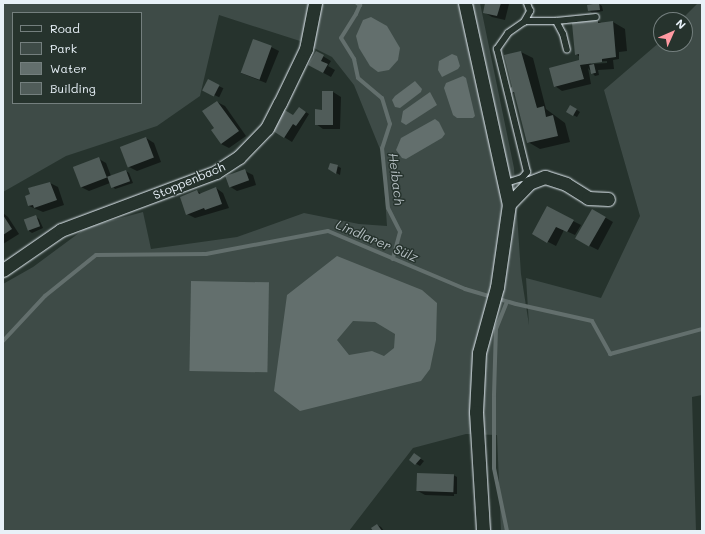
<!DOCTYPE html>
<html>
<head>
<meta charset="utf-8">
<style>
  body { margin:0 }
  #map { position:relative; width:705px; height:534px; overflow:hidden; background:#26332d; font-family:Mali,sans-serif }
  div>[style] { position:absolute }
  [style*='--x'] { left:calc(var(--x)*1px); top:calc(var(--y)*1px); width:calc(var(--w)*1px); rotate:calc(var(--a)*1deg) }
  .green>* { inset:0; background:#3e4b47 }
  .water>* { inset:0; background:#636f6d; transform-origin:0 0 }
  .shadow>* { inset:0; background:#0007; transform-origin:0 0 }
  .stream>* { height:4px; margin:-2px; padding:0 2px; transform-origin:2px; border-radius:2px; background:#636f6d }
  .building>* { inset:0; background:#505c59; transform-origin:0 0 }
  .roads { filter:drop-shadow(0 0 1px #e8f1f8) drop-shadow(0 0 1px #e8f1f8) }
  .service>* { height:6px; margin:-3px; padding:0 3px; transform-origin:3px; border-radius:3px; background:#26332d }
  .minor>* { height:13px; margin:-6.5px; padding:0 6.5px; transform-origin:6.5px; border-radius:6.5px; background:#26332d }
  span { translate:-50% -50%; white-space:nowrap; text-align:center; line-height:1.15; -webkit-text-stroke:3px #26332d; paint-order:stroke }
  .street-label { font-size:12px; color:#e8f1f8 }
  .water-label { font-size:13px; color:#b3bdc0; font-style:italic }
  .frame { position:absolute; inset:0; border:4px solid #e8f1f8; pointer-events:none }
  .legend { position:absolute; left:12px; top:12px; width:130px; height:92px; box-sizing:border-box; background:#26332d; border:1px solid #747f7e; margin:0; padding:5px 7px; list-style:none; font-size:12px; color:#e8f1f8 }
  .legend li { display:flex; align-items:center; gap:8px; height:20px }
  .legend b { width:20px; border:1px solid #747f7e }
  .north { position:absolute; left:653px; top:12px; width:40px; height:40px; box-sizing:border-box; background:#26332d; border:1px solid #747f7e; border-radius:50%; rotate:45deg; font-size:11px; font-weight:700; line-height:16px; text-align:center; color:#e8f1f8 }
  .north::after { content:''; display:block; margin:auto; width:14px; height:18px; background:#ff9aa2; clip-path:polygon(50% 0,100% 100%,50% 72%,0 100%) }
</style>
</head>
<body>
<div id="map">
  <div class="green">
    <i style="clip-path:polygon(evenodd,3px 3px,480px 3px,514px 168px,521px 274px,529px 325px,526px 278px,601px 298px,640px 216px,604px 90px,661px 41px,661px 44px,685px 44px,685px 20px,681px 20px,698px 3px,702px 3px,702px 395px,692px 397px,696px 531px,501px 531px,497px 435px,466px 434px,413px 448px,349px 531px,3px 531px,3px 284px,33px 267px,87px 227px,143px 212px,151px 249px,237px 237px,304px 213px,359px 224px,387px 226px,382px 154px,354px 85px,332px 57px,300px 41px,219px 15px,200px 96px,157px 126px,66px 156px,3px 192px,3px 3px,13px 13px,141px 13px,141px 103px,13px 103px,13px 13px)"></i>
  </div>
  <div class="water">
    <i style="clip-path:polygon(371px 17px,387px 26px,400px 48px,398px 60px,389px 70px,378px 72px,370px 66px,359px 48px,356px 36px,363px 20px)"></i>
    <i style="clip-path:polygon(452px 54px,457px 56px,460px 66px,458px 69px,442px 77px,438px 70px,439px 61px)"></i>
    <i style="clip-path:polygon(463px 76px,466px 78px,475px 116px,473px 118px,457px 118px,453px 115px,444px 88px,446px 83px)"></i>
    <i style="clip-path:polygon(415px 81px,422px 89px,421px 92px,400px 108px,395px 107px,392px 100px,395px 96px)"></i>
    <i style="clip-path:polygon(430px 92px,437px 105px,406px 125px,401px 122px,403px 111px)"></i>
    <i style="clip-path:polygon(435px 119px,439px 122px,445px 134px,442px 138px,406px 159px,402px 158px,396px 150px,401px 138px)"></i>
    <i style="clip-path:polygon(evenodd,337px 256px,422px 290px,437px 303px,436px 340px,430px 369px,421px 381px,300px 411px,274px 391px,287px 295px,337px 256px,353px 321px,375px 322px,395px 334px,394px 348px,384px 356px,372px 351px,349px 355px,337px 340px,353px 321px)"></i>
    <i style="left:191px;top:281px;width:78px;height:90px;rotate:1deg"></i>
  </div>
  <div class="shadow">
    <i style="clip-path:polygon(486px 3px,509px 4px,505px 20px,492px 17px,484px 12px)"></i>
    <i style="clip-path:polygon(599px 4px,602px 6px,603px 11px,592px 13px,589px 10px)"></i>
    <i style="clip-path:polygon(evenodd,598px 21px,603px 24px,613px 22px,625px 29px,627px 51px,619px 52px,619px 59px,613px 60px,614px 69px,598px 70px,599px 75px,595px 76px,588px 68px,591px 84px,562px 91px,555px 86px,580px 61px,580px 57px,576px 54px,598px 21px,607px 61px,607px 63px,591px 64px,591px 62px,607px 61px)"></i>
    <i style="clip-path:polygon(271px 47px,279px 51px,266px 83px,241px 73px)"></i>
    <i style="clip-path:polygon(316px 52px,331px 61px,328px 66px,335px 70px,331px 77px,318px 70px)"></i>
    <i style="clip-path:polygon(521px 52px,533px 58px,546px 109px,565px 123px,570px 142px,540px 149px,528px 142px,515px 94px,512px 92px,514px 88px,505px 55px)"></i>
    <i style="left:208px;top:81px;width:17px;height:10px;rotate:25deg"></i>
    <i style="clip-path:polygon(323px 92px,333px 92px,341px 97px,340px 129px,323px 129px,316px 124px,323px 111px)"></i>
    <i style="clip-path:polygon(217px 102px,225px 106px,246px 136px,229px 148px,221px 144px,216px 128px)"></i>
    <i style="clip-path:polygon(571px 106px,580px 112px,577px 117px,567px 112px)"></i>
    <i style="clip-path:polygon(299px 108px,309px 114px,292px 142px,271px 129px,294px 116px)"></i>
    <i style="clip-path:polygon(146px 138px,154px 143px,161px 162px,137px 171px,129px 167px,122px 148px)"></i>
    <i style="clip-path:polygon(99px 159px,106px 163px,111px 176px,126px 171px,129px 173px,133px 183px,115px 189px,110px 183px,89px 191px,81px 187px)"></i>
    <i style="clip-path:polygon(335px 165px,341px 168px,340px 175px,329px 169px)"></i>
    <i style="clip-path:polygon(245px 171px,253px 175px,256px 185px,237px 191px,229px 186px)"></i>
    <i style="clip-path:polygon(50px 183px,58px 187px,64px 205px,43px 212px,29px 206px,31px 195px,29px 188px)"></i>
    <i style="clip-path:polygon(216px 188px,223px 193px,229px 208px,195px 218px,187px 214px,197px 191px,202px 194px)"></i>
    <i style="clip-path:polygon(592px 210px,613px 222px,598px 250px,584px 243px)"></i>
    <i style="clip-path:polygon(3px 213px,8px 217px,19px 234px,3px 244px)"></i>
    <i style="clip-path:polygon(36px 217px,39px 219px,43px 228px,32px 233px,29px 231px,25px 221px)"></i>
    <i style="clip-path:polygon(573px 221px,581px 225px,575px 235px,564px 230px,556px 246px,533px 234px)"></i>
    <i style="clip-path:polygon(418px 457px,424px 461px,420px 466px,410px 460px)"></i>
    <i style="clip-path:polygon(453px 475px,457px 477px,457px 494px,454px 494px,454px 496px,425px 495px,418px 491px)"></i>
    <i style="clip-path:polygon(377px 525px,381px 527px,384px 531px,374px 531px)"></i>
  </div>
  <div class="stream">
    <i style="--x:357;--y:3;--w:4;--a:34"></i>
    <i style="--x:360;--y:5;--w:10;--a:114"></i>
    <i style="--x:356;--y:14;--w:28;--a:122"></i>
    <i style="--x:341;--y:38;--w:25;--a:58"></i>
    <i style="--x:354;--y:59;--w:19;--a:78"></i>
    <i style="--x:358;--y:78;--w:31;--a:40"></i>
    <i style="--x:382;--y:98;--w:27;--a:73"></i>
    <i style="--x:390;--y:124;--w:25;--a:108"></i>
    <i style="--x:382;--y:148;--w:60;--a:84.3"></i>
    <i style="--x:388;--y:208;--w:27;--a:63"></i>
    <i style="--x:400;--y:232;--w:28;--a:105"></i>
    <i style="--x:3;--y:341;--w:62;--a:-47"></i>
    <i style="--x:45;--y:296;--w:65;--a:-38.8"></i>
    <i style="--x:96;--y:255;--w:110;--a:-0.5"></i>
    <i style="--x:206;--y:254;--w:124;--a:-10.7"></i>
    <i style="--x:328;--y:231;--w:149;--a:22.9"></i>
    <i style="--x:465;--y:289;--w:53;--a:16.4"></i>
    <i style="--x:516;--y:304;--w:78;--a:12.6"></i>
    <i style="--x:592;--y:321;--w:38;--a:61"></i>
    <i style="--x:610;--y:354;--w:95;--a:-15.2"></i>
    <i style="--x:507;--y:531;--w:64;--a:-101.7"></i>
    <i style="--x:494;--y:468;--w:73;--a:-90"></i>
    <i style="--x:494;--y:395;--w:66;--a:-88.3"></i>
    <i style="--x:496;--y:329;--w:29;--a:-68"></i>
  </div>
  <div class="building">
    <i style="clip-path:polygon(485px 3px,501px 3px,497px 16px,483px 13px)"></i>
    <i style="clip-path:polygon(599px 3px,600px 10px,588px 11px,587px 5px)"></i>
    <i style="clip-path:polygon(598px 20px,598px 23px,613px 21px,616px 57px,602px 59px,602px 62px,580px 65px,584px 79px,554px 87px,549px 68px,579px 60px,579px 54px,575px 55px,572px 23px)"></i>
    <i style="left:253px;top:39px;width:20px;height:36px;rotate:20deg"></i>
    <i style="clip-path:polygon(316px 51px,324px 55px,321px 61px,328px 64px,323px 73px,308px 65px)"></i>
    <i style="clip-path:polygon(521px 51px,537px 108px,544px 106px,546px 117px,553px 115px,558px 136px,527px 143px,514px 92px,511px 93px,510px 88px,512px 87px,504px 55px)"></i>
    <i style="left:594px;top:64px;width:9px;height:5px;rotate:77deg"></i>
    <i style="left:208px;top:79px;width:13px;height:13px;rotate:27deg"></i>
    <i style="clip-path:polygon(322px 91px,333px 91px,333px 125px,315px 125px,315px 109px,322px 110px)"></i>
    <i style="clip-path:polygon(217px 101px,239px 131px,221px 144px,211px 130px,214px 128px,202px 111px)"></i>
    <i style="left:570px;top:105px;width:8px;height:8px;rotate:30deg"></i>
    <i style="clip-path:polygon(299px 107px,306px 112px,296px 126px,293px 124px,284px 138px,270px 129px,283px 109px,293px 115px)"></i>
    <i style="left:146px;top:137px;width:22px;height:28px;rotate:69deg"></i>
    <i style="left:99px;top:157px;width:22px;height:28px;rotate:69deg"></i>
    <i style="clip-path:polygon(330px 163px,338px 165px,336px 174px,328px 169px)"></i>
    <i style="left:245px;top:169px;width:12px;height:21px;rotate:70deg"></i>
    <i style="left:126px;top:170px;width:12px;height:20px;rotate:70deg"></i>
    <i style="clip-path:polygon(50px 182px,57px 200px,34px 208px,33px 205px,28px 206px,25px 196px,30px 194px,28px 188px)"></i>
    <i style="clip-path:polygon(216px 187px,222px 204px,205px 210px,204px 208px,186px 215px,180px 197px,197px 190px,199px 194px)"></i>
    <i style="clip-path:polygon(547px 206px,574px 220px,567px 232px,556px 227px,547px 243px,532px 234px)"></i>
    <i style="left:592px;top:209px;width:16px;height:34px;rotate:30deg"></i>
    <i style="clip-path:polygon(3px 215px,12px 229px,3px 235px)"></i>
    <i style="left:36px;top:215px;width:12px;height:13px;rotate:70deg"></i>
    <i style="clip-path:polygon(414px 453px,421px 458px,415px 465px,409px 460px)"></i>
    <i style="left:417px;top:473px;width:37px;height:18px;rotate:2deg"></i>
    <i style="clip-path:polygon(377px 524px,382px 531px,373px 531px,371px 528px)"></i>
  </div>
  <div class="roads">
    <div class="service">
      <i style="--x:525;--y:21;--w:31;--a:0"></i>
      <i style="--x:556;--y:21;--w:15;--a:62"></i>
      <i style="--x:563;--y:34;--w:16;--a:76"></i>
      <i style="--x:556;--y:21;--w:40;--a:-5.7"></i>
      <i style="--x:503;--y:184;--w:20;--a:-18"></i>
      <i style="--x:522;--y:178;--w:8;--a:-50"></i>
      <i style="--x:527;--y:172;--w:127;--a:-103.7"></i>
      <i style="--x:497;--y:49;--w:19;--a:-55"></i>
      <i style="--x:508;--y:33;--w:19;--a:-35"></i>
      <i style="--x:524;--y:22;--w:13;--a:-61"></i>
      <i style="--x:530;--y:11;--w:9;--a:-111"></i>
    </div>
    <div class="minor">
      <i style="--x:465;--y:3;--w:206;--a:77.7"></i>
      <i style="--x:509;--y:204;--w:84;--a:98.2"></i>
      <i style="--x:497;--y:287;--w:68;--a:105.3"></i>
      <i style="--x:479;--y:353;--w:59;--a:92.9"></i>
      <i style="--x:476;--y:412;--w:119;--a:86.6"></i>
      <i style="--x:509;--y:204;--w:29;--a:-46"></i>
      <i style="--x:529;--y:183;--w:17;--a:-21"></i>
      <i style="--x:545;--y:177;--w:22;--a:18"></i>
      <i style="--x:566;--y:184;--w:26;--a:32"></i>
      <i style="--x:588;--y:198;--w:20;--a:3"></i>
      <i style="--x:3;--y:270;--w:70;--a:-34.6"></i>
      <i style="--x:61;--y:230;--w:165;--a:-20.5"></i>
      <i style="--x:216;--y:172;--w:27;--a:-33"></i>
      <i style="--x:239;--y:157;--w:40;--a:-46"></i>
      <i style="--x:267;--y:128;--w:28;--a:-63"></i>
      <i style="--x:280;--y:103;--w:60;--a:-64.3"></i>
      <i style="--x:306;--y:49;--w:47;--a:-78.9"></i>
    </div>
  </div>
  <div class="street-label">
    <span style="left:189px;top:181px;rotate:-23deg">Stoppenbach</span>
  </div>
  <div class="water-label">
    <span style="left:396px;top:179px;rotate:83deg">Heibach</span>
    <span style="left:377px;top:241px;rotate:23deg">Lindlarer Sülz</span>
  </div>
  <div class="frame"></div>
  <ul class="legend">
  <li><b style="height:5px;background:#26332d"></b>Road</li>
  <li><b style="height:11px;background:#3e4b47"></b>Park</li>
  <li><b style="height:11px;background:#636f6d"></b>Water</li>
  <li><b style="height:11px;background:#505c59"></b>Building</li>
  </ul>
  <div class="north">N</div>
</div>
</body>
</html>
